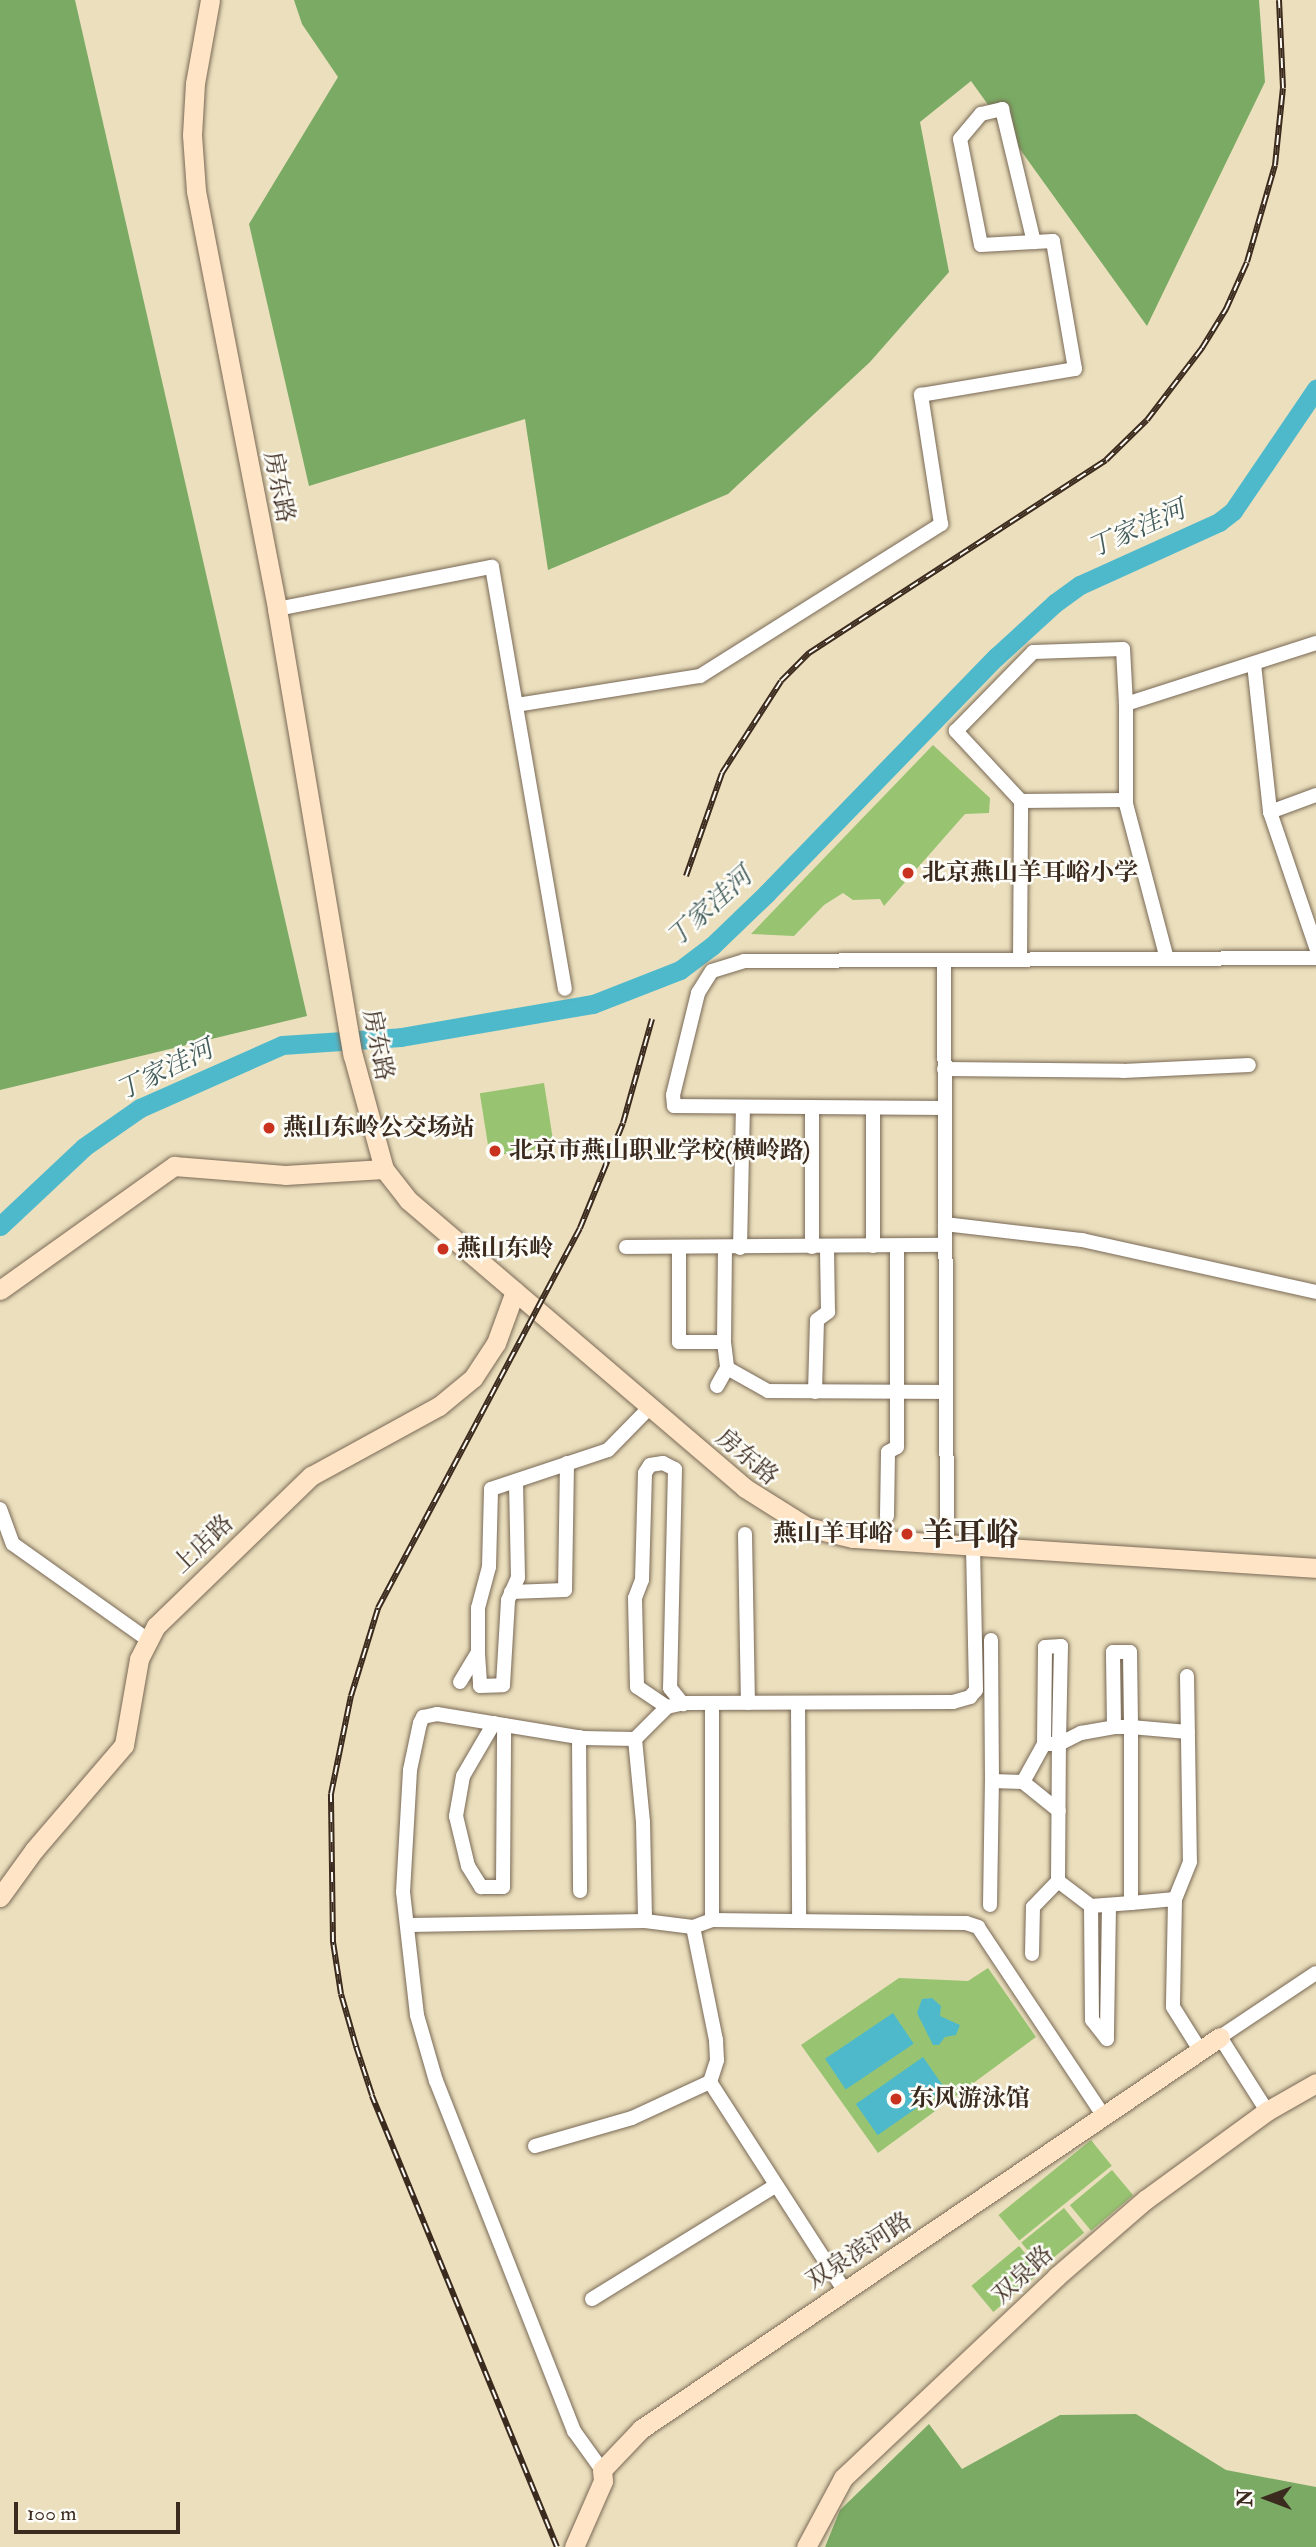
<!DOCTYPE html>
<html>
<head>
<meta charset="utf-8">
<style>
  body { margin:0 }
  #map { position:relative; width:1316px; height:2547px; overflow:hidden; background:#ebdfbd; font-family:"IM FELL Double Pica","Noto Serif SC",serif }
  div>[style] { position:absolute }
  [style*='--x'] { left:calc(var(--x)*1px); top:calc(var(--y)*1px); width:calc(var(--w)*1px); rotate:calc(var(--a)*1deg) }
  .green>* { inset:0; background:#98c472; transform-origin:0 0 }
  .forest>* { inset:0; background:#7aaa64 }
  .water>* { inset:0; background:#4fb9cc; transform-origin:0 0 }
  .river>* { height:19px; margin:-9.5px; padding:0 9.5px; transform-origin:9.5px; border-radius:9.5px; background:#4fb9cc }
  .roads { filter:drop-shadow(0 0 2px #796956) drop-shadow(0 0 2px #796956) }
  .street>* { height:14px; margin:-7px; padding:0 7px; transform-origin:7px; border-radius:7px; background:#fff }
  .secondary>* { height:19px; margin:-9.5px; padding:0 9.5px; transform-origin:9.5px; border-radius:9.5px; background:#ffe4c6 }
  .rail>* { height:6px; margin-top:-3px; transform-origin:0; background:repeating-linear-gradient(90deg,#fdfcf7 0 10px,#3b2a1e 0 20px); box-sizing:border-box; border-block:2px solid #3b2a1e }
  .dots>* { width:19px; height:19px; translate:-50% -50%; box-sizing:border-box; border:4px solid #fdfcf7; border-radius:50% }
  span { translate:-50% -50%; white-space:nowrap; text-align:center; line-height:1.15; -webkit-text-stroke:5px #fdfcf7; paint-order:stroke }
  .street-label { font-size:24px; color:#3b2a1e }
  .poi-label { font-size:24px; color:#3b2a1e; font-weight:700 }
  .left { translate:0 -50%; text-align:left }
  .right { translate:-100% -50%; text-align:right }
  .water-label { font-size:26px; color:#425c5b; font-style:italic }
  .district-label { font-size:32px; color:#3b2a1e; font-weight:700 }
  .north { position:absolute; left:1232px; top:2463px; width:70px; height:70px; -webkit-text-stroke:5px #fdfcf7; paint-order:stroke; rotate:270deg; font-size:19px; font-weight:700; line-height:28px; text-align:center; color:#3b2a1e }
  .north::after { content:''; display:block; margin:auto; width:24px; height:32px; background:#3b2a1e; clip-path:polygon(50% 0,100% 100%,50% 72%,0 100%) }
  .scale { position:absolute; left:14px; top:2502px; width:166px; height:32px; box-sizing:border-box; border:4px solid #3b2a1e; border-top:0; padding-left:9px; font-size:21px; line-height:24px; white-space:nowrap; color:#3b2a1e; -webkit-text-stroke:5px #fdfcf7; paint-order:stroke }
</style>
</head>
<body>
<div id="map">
  <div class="green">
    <i style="clip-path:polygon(933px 745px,990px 798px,989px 813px,965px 814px,884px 906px,880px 899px,853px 900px,843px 893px,824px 905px,794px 936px,751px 934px)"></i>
    <i style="left:544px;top:1083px;width:64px;height:65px;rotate:81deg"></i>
    <i style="clip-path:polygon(988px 1968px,1036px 2037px,878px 2153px,801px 2045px,899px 1978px,968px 1981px)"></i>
    <i style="left:1091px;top:2140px;width:33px;height:119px;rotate:51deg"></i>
    <i style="left:1112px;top:2170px;width:33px;height:55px;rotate:50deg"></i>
    <i style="left:1064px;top:2208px;width:32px;height:55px;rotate:51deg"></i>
    <i style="left:1019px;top:2246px;width:34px;height:62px;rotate:50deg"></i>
  </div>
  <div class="forest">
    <i style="clip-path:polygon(0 0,75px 0,307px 1016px,0 1090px)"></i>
    <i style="clip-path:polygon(294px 0,1259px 0,1265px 82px,1147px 326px,971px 81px,920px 122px,949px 272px,870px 362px,728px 494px,548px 570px,525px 419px,309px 486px,249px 224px,338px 77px,302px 24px)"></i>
    <i style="clip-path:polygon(1136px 2414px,1226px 2470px,1316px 2487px,1316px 2547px,825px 2547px,840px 2510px,929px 2424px,962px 2469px,1060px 2415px)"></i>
  </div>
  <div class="water">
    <i style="clip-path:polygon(932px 1998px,941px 2006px,940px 2016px,960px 2025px,956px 2035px,945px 2037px,939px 2045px,933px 2045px,917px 2013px,922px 1999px)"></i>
    <i style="left:893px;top:2013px;width:37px;height:82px;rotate:56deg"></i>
    <i style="left:923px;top:2057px;width:38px;height:82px;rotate:55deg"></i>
  </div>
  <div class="river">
    <i style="--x:0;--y:1226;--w:115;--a:-43.2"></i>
    <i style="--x:84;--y:1147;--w:68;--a:-34.9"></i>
    <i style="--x:140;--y:1108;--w:155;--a:-23.9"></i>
    <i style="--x:282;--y:1045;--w:119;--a:-3.8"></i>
    <i style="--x:401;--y:1037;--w:195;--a:-9.8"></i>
    <i style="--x:593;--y:1004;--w:93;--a:-21.3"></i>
    <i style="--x:680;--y:970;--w:40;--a:-37"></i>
    <i style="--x:712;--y:946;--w:76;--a:-43.9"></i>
    <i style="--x:767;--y:893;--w:329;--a:-45.9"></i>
    <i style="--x:996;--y:657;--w:80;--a:-42.5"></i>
    <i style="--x:1055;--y:603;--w:31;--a:-36"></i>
    <i style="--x:1080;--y:585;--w:153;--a:-24.4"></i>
    <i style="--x:1219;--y:522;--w:18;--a:-38"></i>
    <i style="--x:1233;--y:511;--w:148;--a:-55.8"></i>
  </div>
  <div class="roads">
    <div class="street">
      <i style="--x:277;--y:609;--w:219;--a:-11.1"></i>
      <i style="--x:492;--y:567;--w:428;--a:80.2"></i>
      <i style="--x:1254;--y:664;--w:149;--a:83.8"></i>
      <i style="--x:1270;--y:812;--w:143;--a:71.2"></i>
      <i style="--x:516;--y:705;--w:186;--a:-9"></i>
      <i style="--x:700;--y:676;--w:285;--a:-32.2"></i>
      <i style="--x:941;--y:524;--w:131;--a:-98.8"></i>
      <i style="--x:921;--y:395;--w:156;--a:-9.6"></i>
      <i style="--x:1075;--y:369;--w:130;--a:-99.8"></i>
      <i style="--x:1053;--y:241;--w:19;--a:177"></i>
      <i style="--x:1034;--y:242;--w:53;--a:176.8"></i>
      <i style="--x:981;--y:245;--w:108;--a:-101.2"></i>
      <i style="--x:960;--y:139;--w:33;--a:-50"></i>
      <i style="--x:981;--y:114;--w:22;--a:-13"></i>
      <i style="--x:1002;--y:109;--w:137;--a:76.5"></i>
      <i style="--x:1021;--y:801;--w:105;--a:-0.5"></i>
      <i style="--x:1270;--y:812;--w:49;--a:-20.3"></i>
      <i style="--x:1167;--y:959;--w:160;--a:-104.8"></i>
      <i style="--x:1126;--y:804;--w:100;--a:-90"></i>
      <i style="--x:1126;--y:704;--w:200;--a:-17.8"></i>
      <i style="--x:944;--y:960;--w:585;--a:89.71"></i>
      <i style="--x:1020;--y:960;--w:159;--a:-89.6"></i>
      <i style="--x:1021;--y:801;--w:96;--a:-132.9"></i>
      <i style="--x:956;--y:731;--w:110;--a:-45.7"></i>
      <i style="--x:1033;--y:652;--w:90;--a:-1.9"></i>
      <i style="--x:1123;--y:649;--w:55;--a:86.9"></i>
      <i style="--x:944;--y:1069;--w:179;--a:0.6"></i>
      <i style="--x:1123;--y:1071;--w:126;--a:-2.7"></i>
      <i style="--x:812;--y:1107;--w:140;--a:90"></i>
      <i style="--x:945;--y:1108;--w:271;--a:-179.6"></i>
      <i style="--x:674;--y:1106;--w:11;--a:-95"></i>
      <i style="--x:673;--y:1095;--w:105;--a:-76.2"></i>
      <i style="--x:698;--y:993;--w:26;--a:-58"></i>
      <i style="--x:712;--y:971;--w:34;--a:-17"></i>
      <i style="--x:744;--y:961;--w:572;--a:-0.3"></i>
      <i style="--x:945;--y:1224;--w:138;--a:6.7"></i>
      <i style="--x:1082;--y:1240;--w:240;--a:12.5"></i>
      <i style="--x:873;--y:1246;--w:138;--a:-90"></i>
      <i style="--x:626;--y:1247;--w:319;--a:-0.4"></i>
      <i style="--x:679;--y:1248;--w:94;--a:90"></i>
      <i style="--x:679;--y:1342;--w:45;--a:0"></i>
      <i style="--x:724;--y:1342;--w:26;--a:83"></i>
      <i style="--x:740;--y:1248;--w:141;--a:-88.8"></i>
      <i style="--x:724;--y:1342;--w:94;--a:-89.4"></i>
      <i style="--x:717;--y:1386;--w:21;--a:-61"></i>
      <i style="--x:727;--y:1368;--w:47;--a:29.3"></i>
      <i style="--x:768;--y:1391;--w:178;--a:0.3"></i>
      <i style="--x:815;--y:1392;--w:72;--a:-88.4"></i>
      <i style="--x:817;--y:1320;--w:14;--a:-36"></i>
      <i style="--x:828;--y:1312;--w:65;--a:-90.9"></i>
      <i style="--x:0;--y:1509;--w:37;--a:70"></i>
      <i style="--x:13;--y:1544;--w:166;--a:35.4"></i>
      <i style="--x:887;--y:1516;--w:64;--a:-89.1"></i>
      <i style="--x:888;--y:1452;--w:10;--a:-29"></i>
      <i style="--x:897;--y:1447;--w:201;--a:-90"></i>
      <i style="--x:745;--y:1534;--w:169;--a:89"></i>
      <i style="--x:511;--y:1592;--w:54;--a:-2.1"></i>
      <i style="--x:565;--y:1590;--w:127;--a:-89.1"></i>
      <i style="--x:991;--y:1640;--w:141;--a:89.6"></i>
      <i style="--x:478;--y:1654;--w:32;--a:86"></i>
      <i style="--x:480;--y:1686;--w:23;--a:-2"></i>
      <i style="--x:503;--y:1685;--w:85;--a:-86.6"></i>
      <i style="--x:508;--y:1600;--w:24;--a:-66"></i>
      <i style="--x:518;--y:1578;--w:97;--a:-91.2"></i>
      <i style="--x:1187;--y:1676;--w:186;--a:89.1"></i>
      <i style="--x:1190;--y:1862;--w:40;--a:112"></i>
      <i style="--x:1175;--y:1899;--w:108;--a:91.1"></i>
      <i style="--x:1173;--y:2007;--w:51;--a:57.9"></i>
      <i style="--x:460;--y:1682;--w:35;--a:-59"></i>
      <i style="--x:478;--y:1652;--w:44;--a:-90"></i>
      <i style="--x:478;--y:1608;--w:42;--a:-75"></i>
      <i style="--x:489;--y:1567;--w:78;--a:-88.5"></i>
      <i style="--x:491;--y:1489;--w:123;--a:-18.4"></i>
      <i style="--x:608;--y:1450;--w:60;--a:-45.7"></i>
      <i style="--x:798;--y:1704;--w:217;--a:89.7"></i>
      <i style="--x:667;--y:1707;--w:36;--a:-146"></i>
      <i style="--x:637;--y:1687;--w:89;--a:-91.3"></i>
      <i style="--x:635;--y:1598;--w:19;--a:-69"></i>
      <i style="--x:642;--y:1580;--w:107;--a:-88.4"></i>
      <i style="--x:645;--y:1473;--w:9;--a:-58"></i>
      <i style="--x:650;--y:1465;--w:13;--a:-9"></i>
      <i style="--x:663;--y:1463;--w:13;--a:27"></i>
      <i style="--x:675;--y:1469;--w:219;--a:91.3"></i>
      <i style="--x:670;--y:1688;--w:21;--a:51"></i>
      <i style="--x:494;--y:1723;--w:61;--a:120.3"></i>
      <i style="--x:463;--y:1776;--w:41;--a:99.9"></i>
      <i style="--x:456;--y:1816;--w:51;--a:76.5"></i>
      <i style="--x:468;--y:1866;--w:25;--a:58"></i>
      <i style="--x:481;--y:1887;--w:22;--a:0"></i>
      <i style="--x:503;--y:1887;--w:162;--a:-89.6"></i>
      <i style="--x:579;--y:1737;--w:154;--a:89.6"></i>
      <i style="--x:635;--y:1739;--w:83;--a:84.5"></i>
      <i style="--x:643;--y:1822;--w:99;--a:88.8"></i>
      <i style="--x:1023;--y:1782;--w:43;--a:-61.1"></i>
      <i style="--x:1058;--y:1881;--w:137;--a:-89.6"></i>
      <i style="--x:1059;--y:1744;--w:15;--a:180"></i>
      <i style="--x:1044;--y:1744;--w:97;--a:-89.4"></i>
      <i style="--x:1045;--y:1647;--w:16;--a:-4"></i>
      <i style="--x:1061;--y:1646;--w:98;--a:91.2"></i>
      <i style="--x:1059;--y:1744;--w:25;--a:-27"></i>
      <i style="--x:1081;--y:1733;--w:34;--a:-10"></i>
      <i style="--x:1175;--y:1899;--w:44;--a:174.8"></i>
      <i style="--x:1131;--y:1903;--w:176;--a:-90"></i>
      <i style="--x:1131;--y:1727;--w:17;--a:180"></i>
      <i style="--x:1114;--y:1727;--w:75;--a:-90.8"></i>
      <i style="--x:1113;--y:1652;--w:17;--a:0"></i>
      <i style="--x:1130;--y:1652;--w:75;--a:89.2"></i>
      <i style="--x:1131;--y:1727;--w:57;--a:5"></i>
      <i style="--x:990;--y:1905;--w:124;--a:-89.1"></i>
      <i style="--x:992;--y:1781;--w:31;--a:2"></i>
      <i style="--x:1023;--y:1782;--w:46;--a:38.9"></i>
      <i style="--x:1109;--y:1905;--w:134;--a:90.9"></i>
      <i style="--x:1107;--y:2039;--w:24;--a:-128"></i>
      <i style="--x:1092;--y:2020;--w:114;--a:-90.5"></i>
      <i style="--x:1091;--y:1906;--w:40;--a:-4.3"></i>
      <i style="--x:712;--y:1920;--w:215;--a:-90"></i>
      <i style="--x:410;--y:1925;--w:235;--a:-1"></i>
      <i style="--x:645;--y:1921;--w:48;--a:7.1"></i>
      <i style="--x:693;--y:1927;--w:20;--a:-20"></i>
      <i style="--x:712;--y:1920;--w:254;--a:0.7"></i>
      <i style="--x:966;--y:1923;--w:13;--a:18"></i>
      <i style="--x:978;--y:1927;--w:226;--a:56.4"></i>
      <i style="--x:1032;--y:1954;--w:47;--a:-88.8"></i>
      <i style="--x:1033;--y:1907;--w:36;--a:-46"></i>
      <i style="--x:1058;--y:1881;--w:41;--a:37.1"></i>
      <i style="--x:710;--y:2082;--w:247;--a:57.2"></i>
      <i style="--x:1267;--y:2111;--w:88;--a:-122.4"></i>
      <i style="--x:1220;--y:2037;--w:115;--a:-33.7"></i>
      <i style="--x:535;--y:2146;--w:101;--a:-16.1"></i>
      <i style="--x:632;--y:2118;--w:86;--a:-24.8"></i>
      <i style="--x:710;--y:2082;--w:23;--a:-72"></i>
      <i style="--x:717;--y:2060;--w:20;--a:-93"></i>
      <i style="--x:716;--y:2040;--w:115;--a:-101.5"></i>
      <i style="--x:592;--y:2299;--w:215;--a:-31.7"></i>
      <i style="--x:602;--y:2470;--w:48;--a:-125.7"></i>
      <i style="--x:574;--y:2431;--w:376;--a:-111.5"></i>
      <i style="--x:436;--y:2081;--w:69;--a:-106.1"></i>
      <i style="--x:417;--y:2015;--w:124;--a:-96.5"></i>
      <i style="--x:403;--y:1892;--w:122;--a:-86.7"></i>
      <i style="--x:410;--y:1770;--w:48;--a:-78"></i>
      <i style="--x:420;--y:1723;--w:7;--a:-63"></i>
      <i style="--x:423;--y:1717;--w:14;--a:-12"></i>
      <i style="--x:437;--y:1714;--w:148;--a:9.3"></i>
      <i style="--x:583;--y:1738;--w:52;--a:1.1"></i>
      <i style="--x:635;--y:1739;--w:45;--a:-45"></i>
      <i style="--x:667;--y:1707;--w:18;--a:-13"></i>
      <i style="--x:685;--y:1703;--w:268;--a:-0.2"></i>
      <i style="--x:953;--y:1702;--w:18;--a:-16"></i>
      <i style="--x:970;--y:1697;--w:9;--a:-49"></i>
      <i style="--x:976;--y:1690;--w:143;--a:-91.2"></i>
    </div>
    <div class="secondary">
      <i style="--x:210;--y:0;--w:84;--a:100.2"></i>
      <i style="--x:195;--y:83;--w:52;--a:93.3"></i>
      <i style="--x:192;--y:135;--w:56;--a:85.9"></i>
      <i style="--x:196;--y:191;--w:426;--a:79"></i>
      <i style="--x:277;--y:609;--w:453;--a:80.4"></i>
      <i style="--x:353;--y:1056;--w:117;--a:74.7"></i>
      <i style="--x:384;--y:1169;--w:39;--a:52"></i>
      <i style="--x:408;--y:1200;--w:443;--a:40.5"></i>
      <i style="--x:745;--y:1488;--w:73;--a:32.2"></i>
      <i style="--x:807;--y:1527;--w:47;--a:13.4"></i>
      <i style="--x:853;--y:1538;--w:464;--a:3.7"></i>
      <i style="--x:0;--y:1290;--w:214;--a:-35.5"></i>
      <i style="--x:174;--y:1166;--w:111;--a:4.6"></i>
      <i style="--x:285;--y:1175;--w:99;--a:-3.5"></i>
      <i style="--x:0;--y:1897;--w:58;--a:-54.1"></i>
      <i style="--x:34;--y:1850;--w:138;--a:-49.4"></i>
      <i style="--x:124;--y:1745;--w:87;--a:-80.1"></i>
      <i style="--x:139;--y:1659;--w:37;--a:-63"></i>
      <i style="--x:156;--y:1626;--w:216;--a:-44.1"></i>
      <i style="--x:311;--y:1476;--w:146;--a:-28.7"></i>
      <i style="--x:439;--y:1406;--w:44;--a:-39.5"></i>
      <i style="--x:473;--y:1378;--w:42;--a:-56.7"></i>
      <i style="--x:496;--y:1343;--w:55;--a:-69.9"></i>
      <i style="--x:574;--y:2547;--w:72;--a:-66.3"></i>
      <i style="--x:603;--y:2481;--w:11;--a:-95"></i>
      <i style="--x:602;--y:2470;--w:57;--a:-46.4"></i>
      <i style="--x:641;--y:2429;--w:699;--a:-34.1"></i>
      <i style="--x:806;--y:2547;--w:78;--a:-61.8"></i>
      <i style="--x:843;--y:2478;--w:293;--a:-43.3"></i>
      <i style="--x:1056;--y:2277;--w:118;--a:-40.9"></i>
      <i style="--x:1145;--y:2200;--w:151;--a:-36.1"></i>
      <i style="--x:1267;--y:2111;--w:56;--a:-29.7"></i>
    </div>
  </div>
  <div class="rail">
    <i style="--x:686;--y:876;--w:109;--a:-70.7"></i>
    <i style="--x:722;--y:773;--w:109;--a:-57.3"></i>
    <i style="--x:781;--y:681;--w:40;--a:-45"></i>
    <i style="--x:809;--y:653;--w:354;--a:-33"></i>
    <i style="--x:1106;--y:460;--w:57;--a:-44.3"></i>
    <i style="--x:1147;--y:420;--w:91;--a:-52.6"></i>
    <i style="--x:1202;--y:348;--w:46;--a:-58.4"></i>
    <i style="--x:1226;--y:309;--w:51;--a:-65.9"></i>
    <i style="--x:1247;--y:262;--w:101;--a:-73.9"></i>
    <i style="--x:1275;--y:165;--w:77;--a:-84.1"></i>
    <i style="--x:1283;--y:88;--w:88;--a:-92.6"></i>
    <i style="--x:557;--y:2547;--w:488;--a:-112.3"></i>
    <i style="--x:372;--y:2095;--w:52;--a:-108.1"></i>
    <i style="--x:356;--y:2046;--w:54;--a:-106.1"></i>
    <i style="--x:341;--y:1994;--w:53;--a:-98.7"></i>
    <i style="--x:333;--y:1942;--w:148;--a:-90.8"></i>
    <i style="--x:331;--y:1794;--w:100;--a:-78.5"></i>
    <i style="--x:351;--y:1696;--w:92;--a:-72.9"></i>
    <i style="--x:378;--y:1608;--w:430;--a:-62"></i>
    <i style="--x:580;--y:1228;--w:113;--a:-67.7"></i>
    <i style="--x:623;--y:1123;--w:108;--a:-74.4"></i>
  </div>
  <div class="dots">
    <i style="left:908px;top:873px;background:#c8321e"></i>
    <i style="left:269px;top:1128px;background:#c8321e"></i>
    <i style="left:495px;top:1151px;background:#c8321e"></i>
    <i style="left:443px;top:1249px;background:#c8321e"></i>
    <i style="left:907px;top:1534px;background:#c8321e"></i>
    <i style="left:896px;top:2099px;background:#c8321e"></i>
  </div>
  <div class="street-label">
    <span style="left:279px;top:487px;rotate:79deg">房东路</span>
    <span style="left:378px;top:1045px;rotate:79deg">房东路</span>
    <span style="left:747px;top:1457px;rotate:40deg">房东路</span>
    <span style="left:203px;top:1544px;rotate:-43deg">上店路</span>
    <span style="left:859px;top:2251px;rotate:-33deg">双泉滨河路</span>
    <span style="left:1023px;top:2275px;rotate:-43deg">双泉路</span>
  </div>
  <div class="poi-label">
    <span class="left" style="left:922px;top:873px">北京燕山羊耳峪小学</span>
    <span class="left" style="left:283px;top:1128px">燕山东岭公交场站</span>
    <span class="left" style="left:509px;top:1151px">北京市燕山职业学校(横岭路)</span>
    <span class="left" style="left:457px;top:1249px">燕山东岭</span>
    <span class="right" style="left:893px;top:1534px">燕山羊耳峪</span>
    <span class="left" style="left:910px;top:2099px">东风游泳馆</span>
  </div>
  <div class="water-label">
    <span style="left:1137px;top:530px;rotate:-24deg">丁家洼河</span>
    <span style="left:710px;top:908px;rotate:-42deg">丁家洼河</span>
    <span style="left:165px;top:1071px;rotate:-26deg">丁家洼河</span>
  </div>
  <div class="district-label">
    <span style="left:970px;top:1535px">羊耳峪</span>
  </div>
  <div class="north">N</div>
  <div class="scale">100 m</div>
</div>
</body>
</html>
